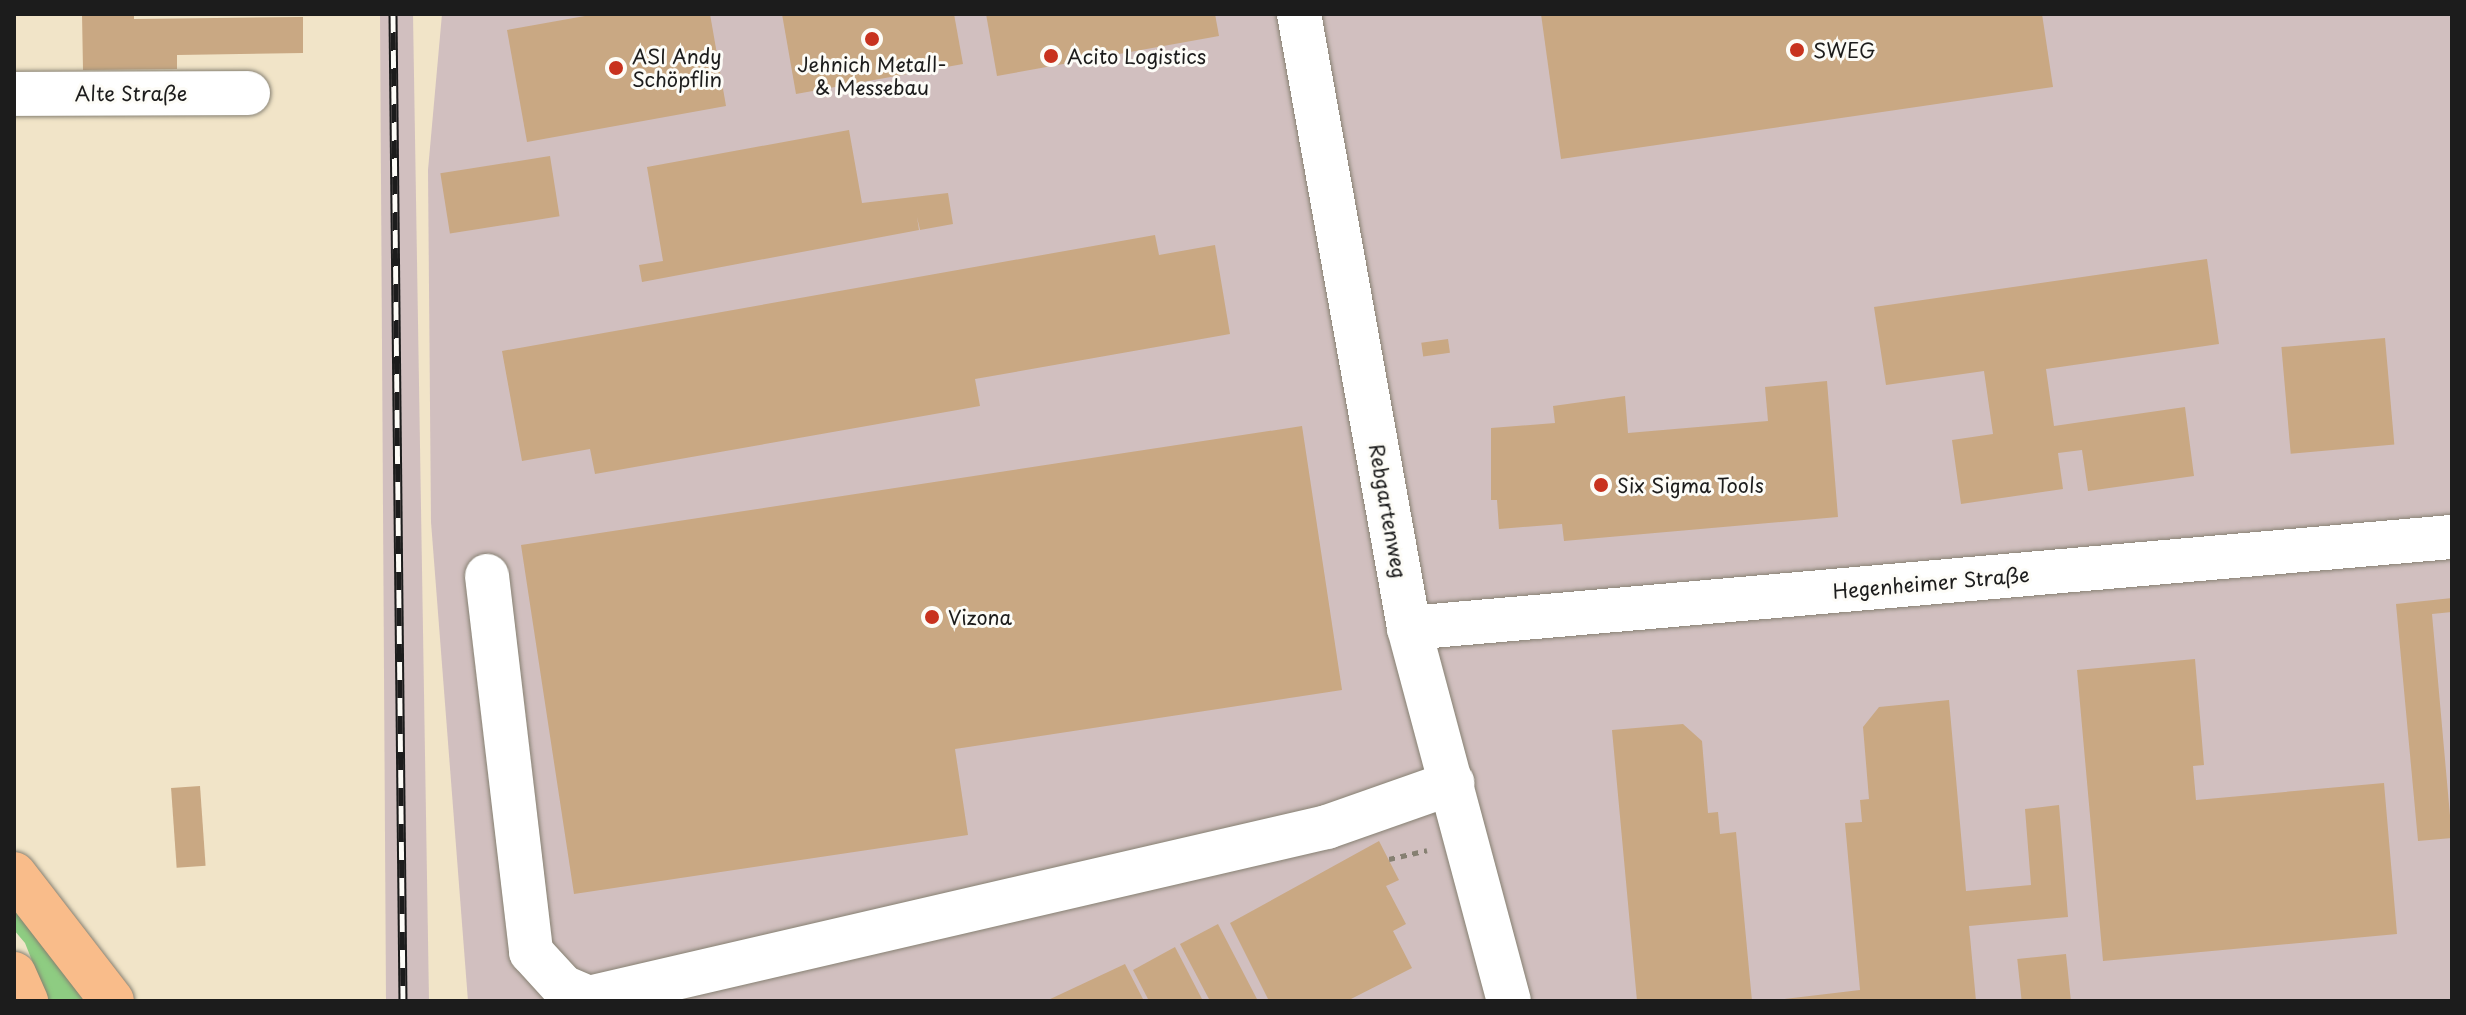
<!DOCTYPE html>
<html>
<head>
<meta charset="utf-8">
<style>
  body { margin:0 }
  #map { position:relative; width:2466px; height:1015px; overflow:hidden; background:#f1e4c8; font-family:"Playpen Sans",sans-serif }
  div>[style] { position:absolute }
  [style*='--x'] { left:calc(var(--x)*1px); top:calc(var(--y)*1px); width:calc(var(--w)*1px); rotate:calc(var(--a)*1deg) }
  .industrial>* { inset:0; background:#d1bfbf }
  .green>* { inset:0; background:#8ecc82 }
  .building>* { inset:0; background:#c9a883; transform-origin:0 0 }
  .path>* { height:5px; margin-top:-2.5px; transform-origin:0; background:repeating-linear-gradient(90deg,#868072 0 6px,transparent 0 12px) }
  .roads { filter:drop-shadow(0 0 2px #868072) drop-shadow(0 0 2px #868072) }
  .minor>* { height:44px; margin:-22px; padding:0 22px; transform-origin:22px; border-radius:22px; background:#fff }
  .highway>* { height:44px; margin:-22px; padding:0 22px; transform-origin:22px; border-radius:22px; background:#f9bc8a }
  .rail>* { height:9px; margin-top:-4.5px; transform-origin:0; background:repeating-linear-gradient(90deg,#fdfcf7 0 18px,#1c1c1c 0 36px); box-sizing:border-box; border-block:2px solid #1c1c1c }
  .dots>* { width:22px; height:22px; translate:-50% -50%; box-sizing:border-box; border:4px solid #fdfcf7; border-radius:50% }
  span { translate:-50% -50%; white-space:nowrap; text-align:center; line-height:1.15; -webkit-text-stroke:6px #fdfcf7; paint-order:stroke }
  .poi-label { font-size:20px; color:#1c1c1c }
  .left { translate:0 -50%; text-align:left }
  .street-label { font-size:20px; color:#1c1c1c }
  .frame { position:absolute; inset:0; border:16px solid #1c1c1c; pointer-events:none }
</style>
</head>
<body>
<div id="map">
  <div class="industrial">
    <i style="clip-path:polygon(380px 14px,413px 14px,429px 1001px,386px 1001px)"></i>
    <i style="clip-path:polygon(442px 14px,2452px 14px,2452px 1001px,468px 1001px,431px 522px,428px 170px)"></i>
  </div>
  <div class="green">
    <i style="clip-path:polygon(14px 907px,86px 1001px,48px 1001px,25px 943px,14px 930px)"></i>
  </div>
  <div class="building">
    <i style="clip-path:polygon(82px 14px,134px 14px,134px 19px,303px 17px,303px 53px,177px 55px,177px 69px,83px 70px)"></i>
    <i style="clip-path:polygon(596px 14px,710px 14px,726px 106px,527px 142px,507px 30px)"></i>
    <i style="clip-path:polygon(782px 14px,954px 14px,963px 64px,796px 94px)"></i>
    <i style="clip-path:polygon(986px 14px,1215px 14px,1219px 36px,997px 76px)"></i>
    <i style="clip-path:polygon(1541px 14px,2042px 14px,2053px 87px,1561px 159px)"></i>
    <i style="clip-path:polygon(849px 130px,862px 203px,948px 193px,953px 224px,920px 230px,917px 217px,919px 230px,642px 282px,639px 265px,663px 261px,647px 167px)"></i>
    <i style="left:550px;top:156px;width:61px;height:111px;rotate:81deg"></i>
    <i style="clip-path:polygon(1155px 235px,1159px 255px,1215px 245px,1230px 334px,975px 379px,980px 406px,595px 474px,590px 449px,522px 461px,502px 351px)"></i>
    <i style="clip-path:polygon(2207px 259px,2219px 344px,2046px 369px,2054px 426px,2185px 407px,2194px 476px,2088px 491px,2082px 450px,2058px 453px,2063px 489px,1961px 504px,1952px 440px,1993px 434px,1984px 371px,1886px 385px,1874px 307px)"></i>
    <i style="left:2385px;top:338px;width:107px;height:104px;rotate:85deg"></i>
    <i style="left:1448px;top:339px;width:14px;height:27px;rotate:82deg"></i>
    <i style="clip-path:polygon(1827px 381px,1838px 517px,1564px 541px,1562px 524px,1499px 529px,1497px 500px,1491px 500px,1491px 428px,1555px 423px,1553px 406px,1625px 396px,1628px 433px,1768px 421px,1765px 387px)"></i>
    <i style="clip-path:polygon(1302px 426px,1342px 690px,955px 749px,968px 835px,574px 894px,521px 545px)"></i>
    <i style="clip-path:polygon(2452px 598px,2452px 612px,2432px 614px,2452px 838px,2418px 841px,2396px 604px)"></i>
    <i style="clip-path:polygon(2195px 659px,2204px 765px,2193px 766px,2196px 800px,2384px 783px,2397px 934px,2103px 961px,2077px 670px)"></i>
    <i style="clip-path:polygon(1949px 700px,1966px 891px,2031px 885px,2025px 809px,2059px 805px,2068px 917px,1969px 926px,1976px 1001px,1767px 1001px,1860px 990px,1845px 823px,1862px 822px,1860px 800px,1869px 799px,1863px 727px,1879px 707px)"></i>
    <i style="clip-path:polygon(1683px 724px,1702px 741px,1708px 813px,1718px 812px,1720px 834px,1736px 832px,1752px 1001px,1637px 1001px,1612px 730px)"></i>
    <i style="left:200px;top:786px;width:80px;height:29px;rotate:86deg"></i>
    <i style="clip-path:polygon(1379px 841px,1399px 880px,1386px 886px,1406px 924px,1393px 931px,1412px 968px,1347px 1001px,1269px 1001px,1230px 923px)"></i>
    <i style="clip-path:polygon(1218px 924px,1258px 1001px,1210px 1001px,1180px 944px)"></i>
    <i style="clip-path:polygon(1175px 947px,1203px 1001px,1149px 1001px,1133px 970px)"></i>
    <i style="left:2066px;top:954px;width:47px;height:49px;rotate:84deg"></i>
    <i style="clip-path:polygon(1125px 964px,1144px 1001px,1046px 1001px)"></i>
  </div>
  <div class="path">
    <i style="--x:1389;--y:859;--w:39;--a:-13"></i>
  </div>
  <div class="roads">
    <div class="minor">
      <i style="--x:1299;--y:14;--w:624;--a:79.84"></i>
      <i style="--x:1409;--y:628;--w:386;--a:75"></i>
      <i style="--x:14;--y:94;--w:234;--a:-0.2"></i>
      <i style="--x:487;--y:576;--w:379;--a:83.3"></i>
      <i style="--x:531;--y:952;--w:47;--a:47.6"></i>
      <i style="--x:563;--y:987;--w:28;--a:23"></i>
      <i style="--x:589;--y:998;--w:758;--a:-13.05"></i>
      <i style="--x:1327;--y:827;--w:133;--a:-19.4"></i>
      <i style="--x:1409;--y:628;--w:1047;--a:-4.99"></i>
    </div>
    <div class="highway">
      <i style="--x:14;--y:874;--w:160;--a:52.3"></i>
      <i style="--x:14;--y:974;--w:30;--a:66"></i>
    </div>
  </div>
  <div class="rail">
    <i style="--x:393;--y:14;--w:987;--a:89.42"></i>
  </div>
  <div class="dots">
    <i style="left:872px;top:39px;background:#c8321e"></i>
    <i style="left:1797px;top:50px;background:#c8321e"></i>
    <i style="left:1051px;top:56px;background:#c8321e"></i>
    <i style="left:616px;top:68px;background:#c8321e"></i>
    <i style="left:1601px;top:485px;background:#c8321e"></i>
    <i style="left:932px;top:617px;background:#c8321e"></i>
  </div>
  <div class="poi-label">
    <span class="left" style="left:1813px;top:50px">SWEG</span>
    <span class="left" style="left:632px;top:68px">ASI Andy<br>Schöpflin</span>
    <span class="left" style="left:1067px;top:56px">Acito Logistics</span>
    <span style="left:872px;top:76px">Jehnich Metall-<br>&amp; Messebau</span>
    <span class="left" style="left:1617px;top:485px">Six Sigma Tools</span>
    <span class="left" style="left:948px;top:617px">Vizona</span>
  </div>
  <div class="street-label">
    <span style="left:131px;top:93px">Alte Straße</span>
    <span style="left:1388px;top:511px;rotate:80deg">Rebgartenweg</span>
    <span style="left:1931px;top:583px;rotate:-5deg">Hegenheimer Straße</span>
  </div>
  <div class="frame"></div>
</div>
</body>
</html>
